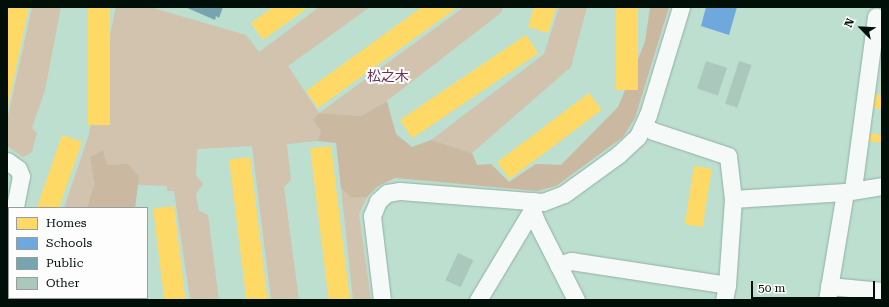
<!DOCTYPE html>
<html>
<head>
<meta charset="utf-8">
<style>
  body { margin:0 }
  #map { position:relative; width:889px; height:307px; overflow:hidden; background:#bcdfd0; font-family:"Roboto Serif","Noto Sans JP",serif }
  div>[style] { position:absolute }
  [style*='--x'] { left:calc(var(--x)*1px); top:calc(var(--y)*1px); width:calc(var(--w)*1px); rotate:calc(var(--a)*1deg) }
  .green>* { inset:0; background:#d1c3ad }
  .forest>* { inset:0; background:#cbb8a1 }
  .homes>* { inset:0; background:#ffd966; transform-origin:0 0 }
  .schools>* { inset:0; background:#6fa8dc }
  .public>* { inset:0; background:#76a5af }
  .building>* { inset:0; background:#aac8bc; transform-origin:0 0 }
  .roads { filter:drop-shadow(0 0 1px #94afa4) drop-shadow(0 0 1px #94afa4) }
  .minor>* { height:17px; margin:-8.5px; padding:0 8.5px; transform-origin:8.5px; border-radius:8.5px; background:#f5faf8 }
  span { translate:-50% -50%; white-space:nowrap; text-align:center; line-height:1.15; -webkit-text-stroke:4px #fdfdfd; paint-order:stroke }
  .quarter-label { font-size:14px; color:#6e2f53 }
  .frame { position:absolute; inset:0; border:8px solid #001008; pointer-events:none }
  .legend { position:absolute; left:8px; top:207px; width:140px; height:92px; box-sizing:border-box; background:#fdfdfd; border:1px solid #989e9b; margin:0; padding:5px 7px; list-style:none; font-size:12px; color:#001008 }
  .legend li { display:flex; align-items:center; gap:8px; height:20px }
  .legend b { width:20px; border:1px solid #989e9b }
  .north { position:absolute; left:841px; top:8px; width:40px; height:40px; -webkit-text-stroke:3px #fdfdfd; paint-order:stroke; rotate:294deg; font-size:11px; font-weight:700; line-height:16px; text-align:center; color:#001008 }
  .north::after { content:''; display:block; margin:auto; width:14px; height:18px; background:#001008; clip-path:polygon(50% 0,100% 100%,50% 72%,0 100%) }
  .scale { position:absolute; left:751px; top:281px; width:124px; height:18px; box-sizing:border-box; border:2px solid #001008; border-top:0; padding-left:5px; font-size:12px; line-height:14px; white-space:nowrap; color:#001008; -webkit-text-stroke:3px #fdfdfd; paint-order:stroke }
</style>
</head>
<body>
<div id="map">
  <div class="green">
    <i style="clip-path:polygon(32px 7px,61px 7px,45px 90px,32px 128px,37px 133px,32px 152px,23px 157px,7px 146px,7px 120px)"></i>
    <i style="clip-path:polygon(116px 7px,150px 7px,246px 35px,259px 52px,319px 7px,370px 7px,288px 66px,319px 113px,464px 7px,503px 7px,502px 12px,387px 101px,361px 116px,319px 113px,321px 130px,318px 141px,287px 144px,291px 180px,284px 187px,299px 300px,271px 300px,252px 146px,197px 149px,196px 175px,203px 184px,196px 194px,199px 211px,208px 215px,219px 300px,190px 300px,174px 191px,167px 191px,167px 186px,138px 185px,139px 177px,107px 165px,103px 150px,90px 158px,94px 185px,87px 208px,64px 208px,89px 134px)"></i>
    <i style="clip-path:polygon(559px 7px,587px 7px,571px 67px,472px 153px,431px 140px,544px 54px)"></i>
    <i style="clip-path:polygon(341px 188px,352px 198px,367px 197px,359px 214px,371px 300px,353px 300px)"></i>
  </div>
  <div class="forest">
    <i style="clip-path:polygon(650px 7px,669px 7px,635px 118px,623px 137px,556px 186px,537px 191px,395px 178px,378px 186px,367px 197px,352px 198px,341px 188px,336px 143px,318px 141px,321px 130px,313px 120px,319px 113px,361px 116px,387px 101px,396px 134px,412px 147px,431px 140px,472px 153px,477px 165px,491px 164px,509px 182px,536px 164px,561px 165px,618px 107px,645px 42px)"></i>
    <i style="clip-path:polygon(103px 150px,107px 165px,128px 164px,139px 177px,135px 208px,87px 208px,94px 184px,90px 157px)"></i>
  </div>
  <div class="homes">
    <i style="clip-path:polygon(7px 7px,29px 7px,8px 106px,7px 106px)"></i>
    <i style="left:88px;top:7px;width:22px;height:118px"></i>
    <i style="clip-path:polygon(273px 7px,309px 7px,263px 40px,251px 23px)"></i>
    <i style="clip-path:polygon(422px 7px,458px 7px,318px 108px,306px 91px)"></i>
    <i style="clip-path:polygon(534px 7px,556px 7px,548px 33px,528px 27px)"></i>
    <i style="left:616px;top:7px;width:22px;height:83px"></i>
    <i style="left:526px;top:35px;width:22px;height:152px;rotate:56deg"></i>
    <i style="left:589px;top:93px;width:21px;height:115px;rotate:53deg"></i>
    <i style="clip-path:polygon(875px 94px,882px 95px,882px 109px,873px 108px)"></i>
    <i style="left:868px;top:133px;width:14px;height:8px;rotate:8deg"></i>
    <i style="left:62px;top:135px;width:21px;height:77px;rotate:19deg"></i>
    <i style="left:331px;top:146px;width:155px;height:21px;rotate:83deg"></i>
    <i style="left:250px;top:157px;width:144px;height:21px;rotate:83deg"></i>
    <i style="left:694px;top:166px;width:18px;height:59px;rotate:9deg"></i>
    <i style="left:174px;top:206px;width:95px;height:21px;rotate:83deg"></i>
    <i style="clip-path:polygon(9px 290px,9px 298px,29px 298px,28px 300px,7px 300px)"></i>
    <i style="left:82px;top:298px;width:21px;height:2px"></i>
  </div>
  <div class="schools">
    <i style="clip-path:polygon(706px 7px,737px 7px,729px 35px,701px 26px)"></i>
  </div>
  <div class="public">
    <i style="clip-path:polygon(185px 7px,223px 7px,219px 18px,216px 16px,215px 20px)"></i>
  </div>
  <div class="building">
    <i style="left:706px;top:61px;width:22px;height:29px;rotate:18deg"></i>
    <i style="left:739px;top:61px;width:13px;height:45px;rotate:18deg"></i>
    <i style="left:458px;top:253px;width:17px;height:30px;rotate:25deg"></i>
  </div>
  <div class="roads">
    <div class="minor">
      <i style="--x:644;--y:126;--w:10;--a:29"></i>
      <i style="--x:653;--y:131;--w:79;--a:18.4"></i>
      <i style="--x:728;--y:156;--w:43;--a:83.4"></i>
      <i style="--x:733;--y:199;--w:86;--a:94"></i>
      <i style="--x:727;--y:285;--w:15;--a:101"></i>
      <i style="--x:7;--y:161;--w:14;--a:36"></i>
      <i style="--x:18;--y:169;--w:8;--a:67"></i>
      <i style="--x:21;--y:176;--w:33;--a:101"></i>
      <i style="--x:853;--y:189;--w:174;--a:-82.4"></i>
      <i style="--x:733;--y:199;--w:112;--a:-3.6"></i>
      <i style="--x:845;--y:192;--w:37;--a:-9"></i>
      <i style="--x:533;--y:201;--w:9;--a:96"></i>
      <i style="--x:532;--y:210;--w:12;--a:70"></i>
      <i style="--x:536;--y:221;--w:89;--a:63.1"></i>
      <i style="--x:7;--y:230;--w:6;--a:-72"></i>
      <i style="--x:558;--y:265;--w:14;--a:-17"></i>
      <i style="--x:571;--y:261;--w:158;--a:8.7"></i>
      <i style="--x:829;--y:286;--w:53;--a:5.4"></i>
      <i style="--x:382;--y:300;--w:85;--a:-96.8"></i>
      <i style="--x:372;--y:216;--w:16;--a:-68"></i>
      <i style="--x:378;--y:201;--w:12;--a:-42"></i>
      <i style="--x:387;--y:193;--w:13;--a:-9"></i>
      <i style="--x:400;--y:191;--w:143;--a:4.4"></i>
      <i style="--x:543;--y:202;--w:22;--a:-21"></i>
      <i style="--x:564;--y:194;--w:68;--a:-36"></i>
      <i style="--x:619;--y:154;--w:26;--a:-43"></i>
      <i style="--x:638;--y:136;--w:23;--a:-65"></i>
      <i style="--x:648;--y:115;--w:113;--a:-73"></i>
      <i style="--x:478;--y:300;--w:105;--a:-59"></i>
      <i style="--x:827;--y:300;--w:109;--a:-80.5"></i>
    </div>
  </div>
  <div class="quarter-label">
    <span style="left:388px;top:76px">松之木</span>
  </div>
  <div class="frame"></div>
  <ul class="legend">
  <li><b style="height:11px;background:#ffd966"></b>Homes</li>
  <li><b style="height:11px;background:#6fa8dc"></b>Schools</li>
  <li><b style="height:11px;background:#76a5af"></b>Public</li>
  <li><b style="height:11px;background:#aac8bc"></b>Other</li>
  </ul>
  <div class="north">N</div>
  <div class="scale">50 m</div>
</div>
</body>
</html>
